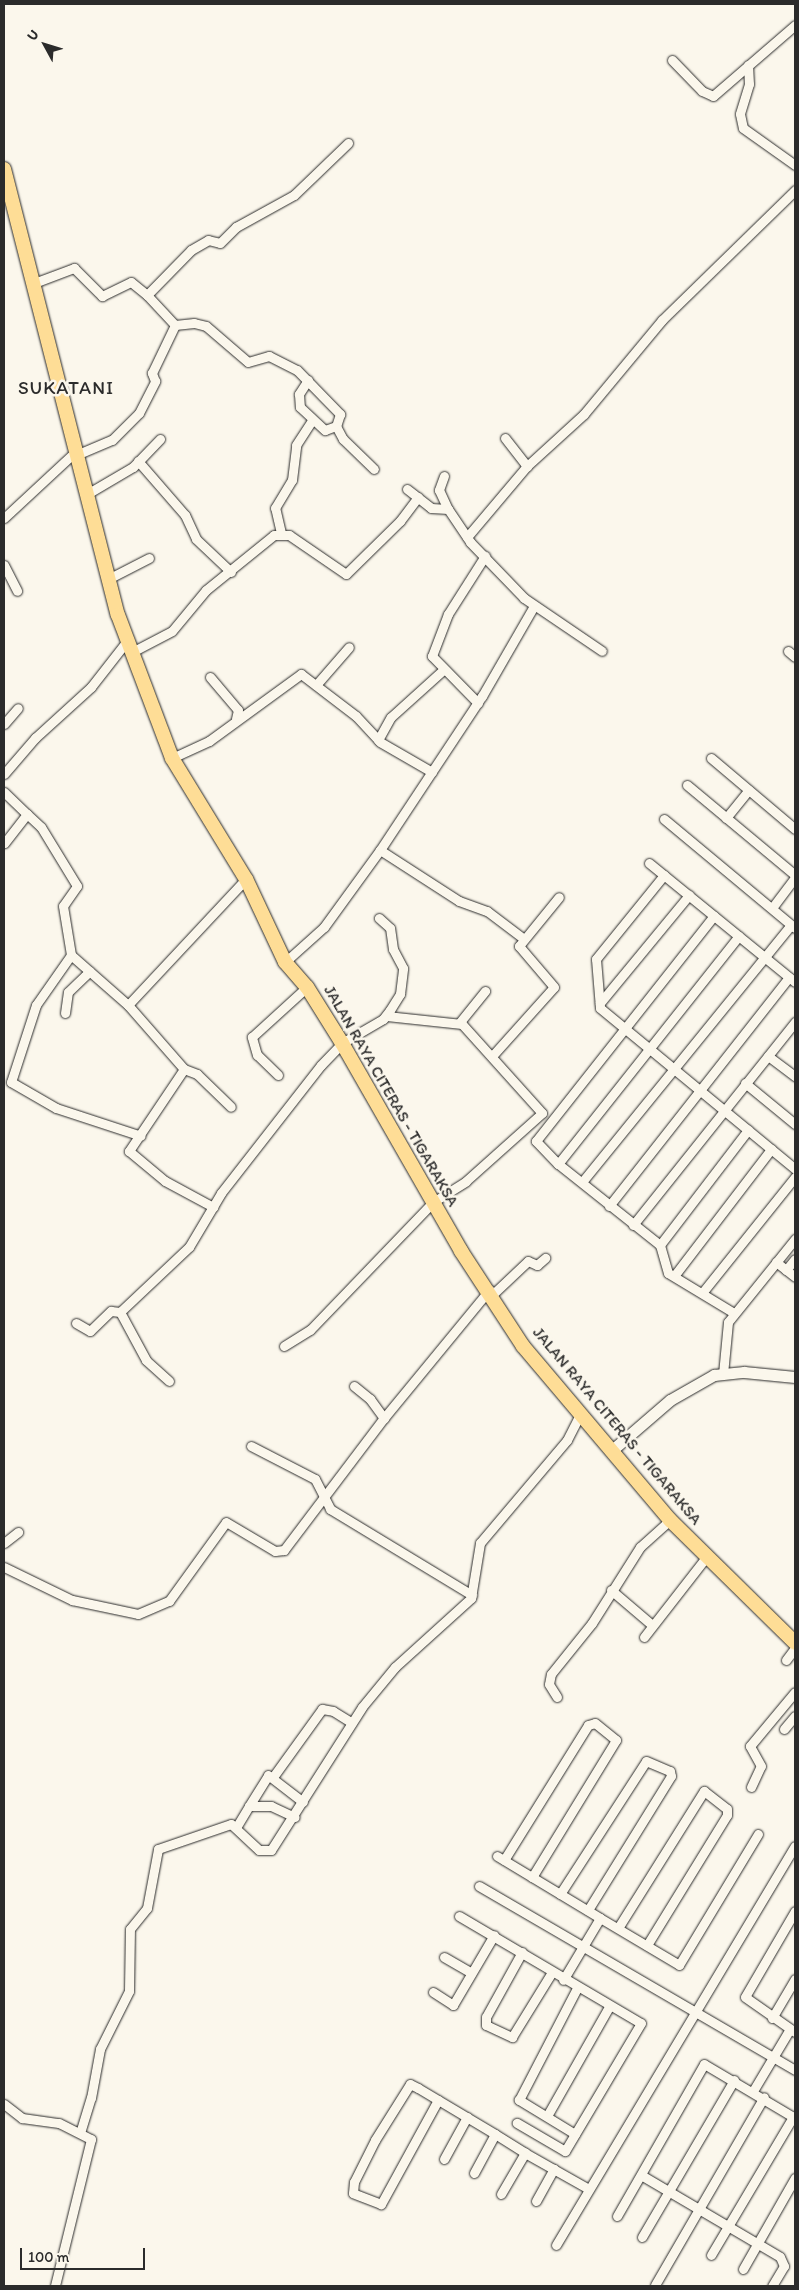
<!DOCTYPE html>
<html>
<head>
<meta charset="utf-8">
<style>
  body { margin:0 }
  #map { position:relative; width:799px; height:2290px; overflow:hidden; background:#fbf7ec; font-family:Itim,sans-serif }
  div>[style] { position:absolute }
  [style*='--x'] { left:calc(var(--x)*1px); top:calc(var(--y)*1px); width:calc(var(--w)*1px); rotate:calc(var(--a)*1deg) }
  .roads { filter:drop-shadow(0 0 1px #2b2b2b) drop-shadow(0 0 1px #2b2b2b) }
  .street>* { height:9px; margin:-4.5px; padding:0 4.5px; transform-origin:4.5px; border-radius:4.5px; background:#fbf7ec }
  .secondary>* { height:11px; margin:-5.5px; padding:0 5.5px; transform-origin:5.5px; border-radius:5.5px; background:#fbf7ec }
  .primary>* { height:14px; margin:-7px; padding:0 7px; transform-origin:7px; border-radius:7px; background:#fedd96 }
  span { translate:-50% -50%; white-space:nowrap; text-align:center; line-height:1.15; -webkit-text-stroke:5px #fbf7ec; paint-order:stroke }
  .street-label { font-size:16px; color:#2b2b2b }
  .quarter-label { font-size:19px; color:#2b2b2b; letter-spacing:1px }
  .frame { position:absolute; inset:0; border:5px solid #2b2b2b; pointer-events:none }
  .north { position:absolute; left:20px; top:20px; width:50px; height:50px; -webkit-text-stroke:4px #fbf7ec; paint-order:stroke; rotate:309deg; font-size:14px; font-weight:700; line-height:20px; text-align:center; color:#2b2b2b }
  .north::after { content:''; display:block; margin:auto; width:18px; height:22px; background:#2b2b2b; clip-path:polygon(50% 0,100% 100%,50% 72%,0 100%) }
  .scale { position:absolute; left:20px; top:2248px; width:125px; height:22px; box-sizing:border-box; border:2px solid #2b2b2b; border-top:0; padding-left:6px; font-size:15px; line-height:18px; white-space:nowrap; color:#2b2b2b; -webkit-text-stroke:4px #fbf7ec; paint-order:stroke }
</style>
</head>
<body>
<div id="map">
  <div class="roads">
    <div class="street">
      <i style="--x:672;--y:60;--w:43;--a:45.9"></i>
      <i style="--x:702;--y:91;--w:12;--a:24"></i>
      <i style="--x:713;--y:96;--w:108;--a:-40.9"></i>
      <i style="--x:748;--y:65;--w:19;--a:87"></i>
      <i style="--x:749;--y:84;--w:31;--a:107"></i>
      <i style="--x:740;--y:114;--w:14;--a:78"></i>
      <i style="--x:743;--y:128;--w:64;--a:35.4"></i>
      <i style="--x:34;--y:283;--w:43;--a:-20.6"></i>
      <i style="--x:74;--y:268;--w:40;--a:45"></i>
      <i style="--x:102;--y:296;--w:32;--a:-26"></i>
      <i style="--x:131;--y:282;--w:21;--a:39"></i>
      <i style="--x:147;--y:295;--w:63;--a:-45.6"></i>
      <i style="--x:191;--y:250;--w:20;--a:-30"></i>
      <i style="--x:208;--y:240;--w:12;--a:14"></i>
      <i style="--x:220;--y:243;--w:23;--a:-45"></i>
      <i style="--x:236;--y:227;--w:66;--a:-28.9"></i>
      <i style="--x:294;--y:195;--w:75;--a:-43.9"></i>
      <i style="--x:147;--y:295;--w:41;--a:47"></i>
      <i style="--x:175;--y:325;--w:19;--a:-6"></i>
      <i style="--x:194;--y:323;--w:12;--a:14"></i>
      <i style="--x:206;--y:326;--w:55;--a:40.6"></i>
      <i style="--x:248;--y:362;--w:22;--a:-16"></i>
      <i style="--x:269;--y:356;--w:31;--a:27"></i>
      <i style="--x:297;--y:370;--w:62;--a:45.7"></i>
      <i style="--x:340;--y:414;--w:13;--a:108"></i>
      <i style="--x:336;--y:426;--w:15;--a:62"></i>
      <i style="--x:343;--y:439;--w:43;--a:44.1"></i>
      <i style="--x:308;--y:380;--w:17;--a:123"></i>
      <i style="--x:299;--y:394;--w:13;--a:86"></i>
      <i style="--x:300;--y:407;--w:34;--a:43"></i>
      <i style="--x:325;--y:430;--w:12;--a:-20"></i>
      <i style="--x:505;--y:438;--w:36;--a:52"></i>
      <i style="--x:76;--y:455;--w:39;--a:-23"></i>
      <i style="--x:112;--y:440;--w:38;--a:-45"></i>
      <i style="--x:139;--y:413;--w:36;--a:-63"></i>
      <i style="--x:155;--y:381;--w:9;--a:-111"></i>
      <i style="--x:152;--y:373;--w:53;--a:-64.4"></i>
      <i style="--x:138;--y:461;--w:72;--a:49"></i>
      <i style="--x:185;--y:515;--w:26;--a:65"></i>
      <i style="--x:196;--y:539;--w:48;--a:43.3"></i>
      <i style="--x:444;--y:476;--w:15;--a:110"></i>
      <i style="--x:439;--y:490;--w:21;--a:65"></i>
      <i style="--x:407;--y:489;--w:31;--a:38"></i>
      <i style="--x:431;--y:508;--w:17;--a:3"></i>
      <i style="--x:448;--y:509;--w:40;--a:56"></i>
      <i style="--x:470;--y:542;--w:78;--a:46"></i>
      <i style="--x:524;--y:598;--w:94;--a:34.2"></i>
      <i style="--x:87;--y:494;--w:53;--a:-30.4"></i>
      <i style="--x:133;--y:467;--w:39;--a:-46"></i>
      <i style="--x:4;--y:518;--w:97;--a:-42.9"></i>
      <i style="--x:281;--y:533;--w:26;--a:-103"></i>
      <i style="--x:275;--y:508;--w:33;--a:-59"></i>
      <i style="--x:292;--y:480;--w:35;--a:-83"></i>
      <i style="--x:296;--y:445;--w:30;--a:-57"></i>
      <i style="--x:467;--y:537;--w:93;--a:-49.8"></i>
      <i style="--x:527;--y:466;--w:77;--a:-42.4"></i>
      <i style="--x:584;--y:414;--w:122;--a:-50.3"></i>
      <i style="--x:662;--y:320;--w:186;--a:-44.3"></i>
      <i style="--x:4;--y:565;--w:29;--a:63"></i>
      <i style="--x:108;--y:579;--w:46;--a:-27.1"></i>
      <i style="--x:788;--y:651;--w:9;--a:41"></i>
      <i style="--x:130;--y:653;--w:47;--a:-27.6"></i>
      <i style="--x:172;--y:631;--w:53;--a:-50.3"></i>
      <i style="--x:206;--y:590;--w:87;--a:-39"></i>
      <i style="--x:274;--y:535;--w:15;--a:0"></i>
      <i style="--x:289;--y:535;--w:69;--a:34.4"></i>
      <i style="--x:346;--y:574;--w:76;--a:-44.5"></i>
      <i style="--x:400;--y:521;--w:30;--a:-53"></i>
      <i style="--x:210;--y:677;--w:43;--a:49.7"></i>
      <i style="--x:238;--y:710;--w:9;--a:103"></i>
      <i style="--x:316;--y:685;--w:50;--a:-49"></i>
      <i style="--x:478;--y:703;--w:66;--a:-134.4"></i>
      <i style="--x:432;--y:656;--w:45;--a:-69.1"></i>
      <i style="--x:448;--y:614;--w:69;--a:-57.5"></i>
      <i style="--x:4;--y:724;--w:21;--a:-49"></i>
      <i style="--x:378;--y:740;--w:26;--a:-61"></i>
      <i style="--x:391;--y:717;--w:70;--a:-42.1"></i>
      <i style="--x:172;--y:758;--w:41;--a:-24.7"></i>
      <i style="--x:209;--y:741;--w:114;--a:-36.1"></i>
      <i style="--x:301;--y:674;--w:69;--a:37.4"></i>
      <i style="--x:356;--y:716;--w:35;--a:47"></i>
      <i style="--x:380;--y:742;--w:60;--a:30"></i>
      <i style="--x:711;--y:758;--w:110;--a:40.2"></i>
      <i style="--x:4;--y:774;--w:48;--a:-49.3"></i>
      <i style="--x:35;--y:738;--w:76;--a:-42.3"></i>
      <i style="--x:91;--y:687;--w:58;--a:-52"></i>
      <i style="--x:687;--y:785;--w:141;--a:39.8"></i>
      <i style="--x:4;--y:792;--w:32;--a:44"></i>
      <i style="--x:27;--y:814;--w:37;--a:128"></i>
      <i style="--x:27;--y:814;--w:19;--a:43"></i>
      <i style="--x:41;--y:827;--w:69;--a:58.6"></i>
      <i style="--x:77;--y:886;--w:24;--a:125"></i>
      <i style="--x:63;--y:906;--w:50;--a:80.7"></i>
      <i style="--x:71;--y:955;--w:76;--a:41.3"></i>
      <i style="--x:128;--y:1005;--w:85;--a:48.8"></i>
      <i style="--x:184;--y:1069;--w:14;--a:21"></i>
      <i style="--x:197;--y:1074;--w:47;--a:44.1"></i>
      <i style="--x:726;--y:818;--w:36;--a:-51"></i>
      <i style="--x:664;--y:819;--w:170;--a:39.8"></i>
      <i style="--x:380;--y:850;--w:94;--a:32.8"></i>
      <i style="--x:459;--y:901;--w:30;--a:20"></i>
      <i style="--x:487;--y:911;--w:46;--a:37.1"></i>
      <i style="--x:649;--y:863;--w:188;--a:39.2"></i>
      <i style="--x:664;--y:875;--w:108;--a:129"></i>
      <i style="--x:596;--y:959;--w:49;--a:85.3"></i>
      <i style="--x:600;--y:1008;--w:253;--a:39.5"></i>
      <i style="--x:772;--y:908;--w:38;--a:-53"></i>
      <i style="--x:71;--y:955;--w:61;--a:125"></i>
      <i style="--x:36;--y:1005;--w:81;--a:108"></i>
      <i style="--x:11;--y:1082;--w:52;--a:30"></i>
      <i style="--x:56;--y:1108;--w:89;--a:18.2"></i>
      <i style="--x:285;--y:962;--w:52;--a:-41.9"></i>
      <i style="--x:324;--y:927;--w:95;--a:-54"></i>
      <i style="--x:380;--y:850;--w:185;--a:-56.5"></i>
      <i style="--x:482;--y:696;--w:104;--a:-60"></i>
      <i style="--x:600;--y:1003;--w:140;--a:-50.5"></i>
      <i style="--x:128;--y:1005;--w:173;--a:-46.9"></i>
      <i style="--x:65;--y:1013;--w:21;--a:-82"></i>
      <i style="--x:68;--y:992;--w:30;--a:-44"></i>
      <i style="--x:460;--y:1022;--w:40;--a:-51"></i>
      <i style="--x:493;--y:1055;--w:91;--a:-48.1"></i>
      <i style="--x:554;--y:987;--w:54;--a:-130.5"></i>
      <i style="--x:519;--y:946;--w:63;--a:-50.8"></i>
      <i style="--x:768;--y:1056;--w:34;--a:37"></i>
      <i style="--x:184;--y:1069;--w:99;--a:123.9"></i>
      <i style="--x:129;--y:1151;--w:47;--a:39.8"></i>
      <i style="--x:165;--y:1181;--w:55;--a:28.4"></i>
      <i style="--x:278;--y:1075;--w:29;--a:-136"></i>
      <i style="--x:257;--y:1055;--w:19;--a:-106"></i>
      <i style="--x:252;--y:1037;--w:74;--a:-42.3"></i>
      <i style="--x:745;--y:1083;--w:65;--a:39.4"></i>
      <i style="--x:558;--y:1164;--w:291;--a:-51.6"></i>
      <i style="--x:582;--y:1182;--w:331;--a:-50.9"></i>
      <i style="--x:609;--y:1206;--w:291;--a:-51.8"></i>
      <i style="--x:633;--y:1225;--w:260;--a:-51.4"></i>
      <i style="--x:660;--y:1245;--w:130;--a:-141.5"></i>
      <i style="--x:558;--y:1164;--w:32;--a:-134"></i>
      <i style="--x:536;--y:1141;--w:287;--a:-51.7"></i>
      <i style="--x:776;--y:1262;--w:24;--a:38"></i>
      <i style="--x:786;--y:1270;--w:14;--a:-51"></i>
      <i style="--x:674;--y:1276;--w:160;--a:-52.6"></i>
      <i style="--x:702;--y:1293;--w:149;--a:-51.3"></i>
      <i style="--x:493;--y:1294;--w:48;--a:-43.3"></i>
      <i style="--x:528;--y:1261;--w:10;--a:24"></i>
      <i style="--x:537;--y:1265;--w:11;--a:-41"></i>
      <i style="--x:734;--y:1313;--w:77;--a:-148.8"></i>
      <i style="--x:668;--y:1273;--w:29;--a:-106"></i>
      <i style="--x:660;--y:1245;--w:145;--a:-52.6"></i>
      <i style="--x:76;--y:1323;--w:16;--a:30"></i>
      <i style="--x:90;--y:1331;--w:29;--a:-44"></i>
      <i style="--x:111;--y:1311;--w:9;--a:6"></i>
      <i style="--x:284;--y:1346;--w:31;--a:-32"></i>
      <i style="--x:310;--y:1330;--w:178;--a:-46.1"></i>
      <i style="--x:433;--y:1202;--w:39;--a:-32"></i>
      <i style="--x:466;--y:1181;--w:102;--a:-41.8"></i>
      <i style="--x:542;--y:1113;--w:120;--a:-132"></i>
      <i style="--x:462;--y:1024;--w:76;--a:-174"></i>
      <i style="--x:723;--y:1374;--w:52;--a:-84.5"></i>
      <i style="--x:728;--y:1322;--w:107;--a:-51.1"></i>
      <i style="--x:169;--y:1381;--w:31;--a:-138"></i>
      <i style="--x:146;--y:1360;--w:55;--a:-118.4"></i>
      <i style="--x:120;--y:1312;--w:95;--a:-43.3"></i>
      <i style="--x:189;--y:1247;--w:63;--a:-59.3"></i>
      <i style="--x:221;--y:1193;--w:162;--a:-52"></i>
      <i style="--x:321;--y:1065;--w:30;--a:-46"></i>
      <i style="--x:342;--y:1043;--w:48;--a:-30.3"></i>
      <i style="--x:383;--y:1019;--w:11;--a:-52"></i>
      <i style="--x:390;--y:1010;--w:19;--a:-58"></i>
      <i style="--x:400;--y:994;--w:26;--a:-83"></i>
      <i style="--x:403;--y:968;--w:21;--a:-118"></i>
      <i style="--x:393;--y:949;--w:21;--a:-98"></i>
      <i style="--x:390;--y:928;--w:15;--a:-138"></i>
      <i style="--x:354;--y:1386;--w:21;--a:39"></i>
      <i style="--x:370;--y:1399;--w:24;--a:54"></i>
      <i style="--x:251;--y:1446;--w:72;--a:27.3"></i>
      <i style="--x:315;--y:1479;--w:34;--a:63"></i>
      <i style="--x:330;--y:1509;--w:166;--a:31.2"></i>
      <i style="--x:4;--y:1543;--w:18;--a:-38"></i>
      <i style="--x:4;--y:1567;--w:76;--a:25.9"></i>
      <i style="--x:72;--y:1600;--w:67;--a:12"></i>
      <i style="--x:138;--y:1614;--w:34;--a:-23"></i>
      <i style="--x:169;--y:1601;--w:97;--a:-54.2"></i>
      <i style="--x:226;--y:1522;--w:57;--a:30.6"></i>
      <i style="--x:275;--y:1551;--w:9;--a:-6"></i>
      <i style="--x:284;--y:1550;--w:166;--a:-52.9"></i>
      <i style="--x:384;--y:1418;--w:166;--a:-50.6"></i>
      <i style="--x:611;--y:1590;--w:52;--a:40.4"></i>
      <i style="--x:644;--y:1637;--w:103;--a:-52.1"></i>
      <i style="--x:786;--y:1660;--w:15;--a:-53"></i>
      <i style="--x:557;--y:1697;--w:15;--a:-122"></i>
      <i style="--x:549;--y:1684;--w:10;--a:-79"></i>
      <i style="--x:551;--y:1674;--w:65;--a:-51.2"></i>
      <i style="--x:592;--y:1623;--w:90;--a:-57.7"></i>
      <i style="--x:640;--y:1547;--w:40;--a:-42"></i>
      <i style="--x:784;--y:1729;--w:17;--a:-50"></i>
      <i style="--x:273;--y:1777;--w:84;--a:-54.2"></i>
      <i style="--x:322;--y:1709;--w:11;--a:10"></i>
      <i style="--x:333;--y:1711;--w:22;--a:32"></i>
      <i style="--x:751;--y:1787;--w:23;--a:-65"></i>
      <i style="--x:761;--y:1766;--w:23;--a:-119"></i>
      <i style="--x:750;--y:1746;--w:70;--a:-50.2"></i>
      <i style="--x:249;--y:1806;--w:36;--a:-58"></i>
      <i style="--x:268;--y:1775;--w:44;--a:37.6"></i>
      <i style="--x:237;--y:1826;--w:23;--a:-59"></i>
      <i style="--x:249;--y:1806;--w:22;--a:0"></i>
      <i style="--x:271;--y:1806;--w:26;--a:25"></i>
      <i style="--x:497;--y:1856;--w:120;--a:31"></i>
      <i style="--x:600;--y:1918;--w:72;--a:120.8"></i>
      <i style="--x:504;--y:1860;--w:159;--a:-58.1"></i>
      <i style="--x:588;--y:1725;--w:7;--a:-16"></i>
      <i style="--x:595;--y:1723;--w:27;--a:39"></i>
      <i style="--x:616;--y:1740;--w:161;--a:121.5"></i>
      <i style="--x:479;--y:1886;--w:366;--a:30.2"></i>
      <i style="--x:560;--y:1894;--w:158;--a:-57.1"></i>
      <i style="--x:646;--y:1761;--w:26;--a:23"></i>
      <i style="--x:670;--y:1771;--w:5;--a:79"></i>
      <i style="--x:671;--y:1776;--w:158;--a:121.8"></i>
      <i style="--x:795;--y:1911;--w:99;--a:120.2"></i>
      <i style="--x:745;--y:1997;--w:61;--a:35"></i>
      <i style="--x:459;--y:1916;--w:211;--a:30.5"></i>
      <i style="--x:641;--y:2023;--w:149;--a:120.7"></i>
      <i style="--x:565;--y:2151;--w:56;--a:-149.7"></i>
      <i style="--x:600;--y:1918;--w:92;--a:30.7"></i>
      <i style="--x:679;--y:1965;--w:153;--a:-58.9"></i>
      <i style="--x:618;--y:1928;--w:162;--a:-57.9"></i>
      <i style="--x:704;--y:1791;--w:29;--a:38"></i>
      <i style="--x:727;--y:1809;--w:6;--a:90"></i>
      <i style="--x:727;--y:1815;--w:153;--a:121.6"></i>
      <i style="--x:522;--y:1952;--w:74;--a:119"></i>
      <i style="--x:486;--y:2017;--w:8;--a:90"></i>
      <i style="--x:486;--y:2025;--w:29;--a:25"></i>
      <i style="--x:512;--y:2037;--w:76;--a:-58.4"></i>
      <i style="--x:444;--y:1957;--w:30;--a:30"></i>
      <i style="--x:433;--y:1992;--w:24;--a:33"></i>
      <i style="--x:453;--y:2005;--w:81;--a:-59.6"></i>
      <i style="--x:772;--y:2018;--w:45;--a:-59.5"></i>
      <i style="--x:753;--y:2091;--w:72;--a:-59.2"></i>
      <i style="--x:438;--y:2100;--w:119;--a:118.7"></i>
      <i style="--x:381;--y:2204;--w:30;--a:-159"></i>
      <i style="--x:353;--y:2193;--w:11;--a:-85"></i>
      <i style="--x:354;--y:2182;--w:47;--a:-63.4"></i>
      <i style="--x:375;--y:2140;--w:66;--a:-58"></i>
      <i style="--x:410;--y:2084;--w:9;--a:27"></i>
      <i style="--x:418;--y:2088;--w:90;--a:30.9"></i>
      <i style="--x:495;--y:2134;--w:36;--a:32"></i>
      <i style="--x:525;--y:2153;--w:73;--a:29.4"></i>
      <i style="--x:4;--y:2104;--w:23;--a:38"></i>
      <i style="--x:22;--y:2118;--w:37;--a:8"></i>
      <i style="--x:59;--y:2123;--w:36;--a:27"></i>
      <i style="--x:91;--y:2139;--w:151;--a:103.8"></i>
      <i style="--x:547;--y:2116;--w:125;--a:-60.4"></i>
      <i style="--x:80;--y:2133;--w:37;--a:-73"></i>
      <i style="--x:91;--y:2098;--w:50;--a:-79.6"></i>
      <i style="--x:100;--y:2049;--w:65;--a:-63.4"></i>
      <i style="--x:129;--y:1991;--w:62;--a:-89.1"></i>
      <i style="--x:130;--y:1929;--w:27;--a:-51"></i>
      <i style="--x:147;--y:1908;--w:60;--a:-79.4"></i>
      <i style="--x:158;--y:1849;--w:77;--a:-18.9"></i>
      <i style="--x:231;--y:1824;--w:38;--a:43"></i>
      <i style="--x:259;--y:1850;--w:12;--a:0"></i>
      <i style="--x:271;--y:1850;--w:169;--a:-57.5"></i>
      <i style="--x:362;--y:1707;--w:52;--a:-50.5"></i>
      <i style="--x:395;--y:1667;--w:103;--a:-42.2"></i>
      <i style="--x:471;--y:1598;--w:56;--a:-80.7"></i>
      <i style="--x:480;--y:1543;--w:135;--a:-49.8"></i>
      <i style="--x:567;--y:1440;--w:31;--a:-63"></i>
      <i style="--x:575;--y:2134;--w:66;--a:-148.7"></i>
      <i style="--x:519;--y:2100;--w:126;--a:-62.6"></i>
      <i style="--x:444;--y:2159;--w:48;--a:-61.3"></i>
      <i style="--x:474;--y:2173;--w:44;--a:-61.7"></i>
      <i style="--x:641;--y:2175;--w:161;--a:30.5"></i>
      <i style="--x:780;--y:2257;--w:10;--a:66"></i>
      <i style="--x:784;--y:2266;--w:23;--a:121"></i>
      <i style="--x:501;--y:2194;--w:48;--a:-59.7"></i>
      <i style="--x:536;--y:2201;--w:37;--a:-61"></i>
      <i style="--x:617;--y:2216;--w:175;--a:-60.2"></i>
      <i style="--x:704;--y:2064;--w:106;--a:30.7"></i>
      <i style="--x:642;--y:2237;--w:182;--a:-59.6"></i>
      <i style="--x:556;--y:2245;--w:465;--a:-59.1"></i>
      <i style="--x:711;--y:2255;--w:161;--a:-59.3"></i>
      <i style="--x:743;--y:2269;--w:105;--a:-60.3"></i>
      <i style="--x:655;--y:2285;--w:217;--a:-59.9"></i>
    </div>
    <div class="secondary">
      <i style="--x:611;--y:1451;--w:78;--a:-40.8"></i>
      <i style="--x:670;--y:1400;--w:51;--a:-29.6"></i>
      <i style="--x:714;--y:1375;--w:30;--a:-6"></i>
      <i style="--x:744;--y:1372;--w:51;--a:5.6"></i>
    </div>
    <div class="primary">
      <i style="--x:4;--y:169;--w:460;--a:75.7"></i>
      <i style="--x:118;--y:615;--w:153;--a:69.3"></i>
      <i style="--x:172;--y:758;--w:142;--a:58.6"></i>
      <i style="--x:246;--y:879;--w:92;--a:64.8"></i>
      <i style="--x:285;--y:962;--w:33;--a:49"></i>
      <i style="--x:307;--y:987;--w:66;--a:58"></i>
      <i style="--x:342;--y:1043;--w:240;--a:60.2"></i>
      <i style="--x:461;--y:1251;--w:113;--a:56.9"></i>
      <i style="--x:523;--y:1346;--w:228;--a:49.8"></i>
      <i style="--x:670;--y:1520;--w:175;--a:44.5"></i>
    </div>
  </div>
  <div class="street-label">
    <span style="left:391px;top:1096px;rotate:60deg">JALAN RAYA CITERAS - TIGARAKSA</span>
    <span style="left:617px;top:1426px;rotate:50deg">JALAN RAYA CITERAS - TIGARAKSA</span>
  </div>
  <div class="quarter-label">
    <span style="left:66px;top:388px">SUKATANI</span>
  </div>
  <div class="frame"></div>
  <div class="north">U</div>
  <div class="scale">100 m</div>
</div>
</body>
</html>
